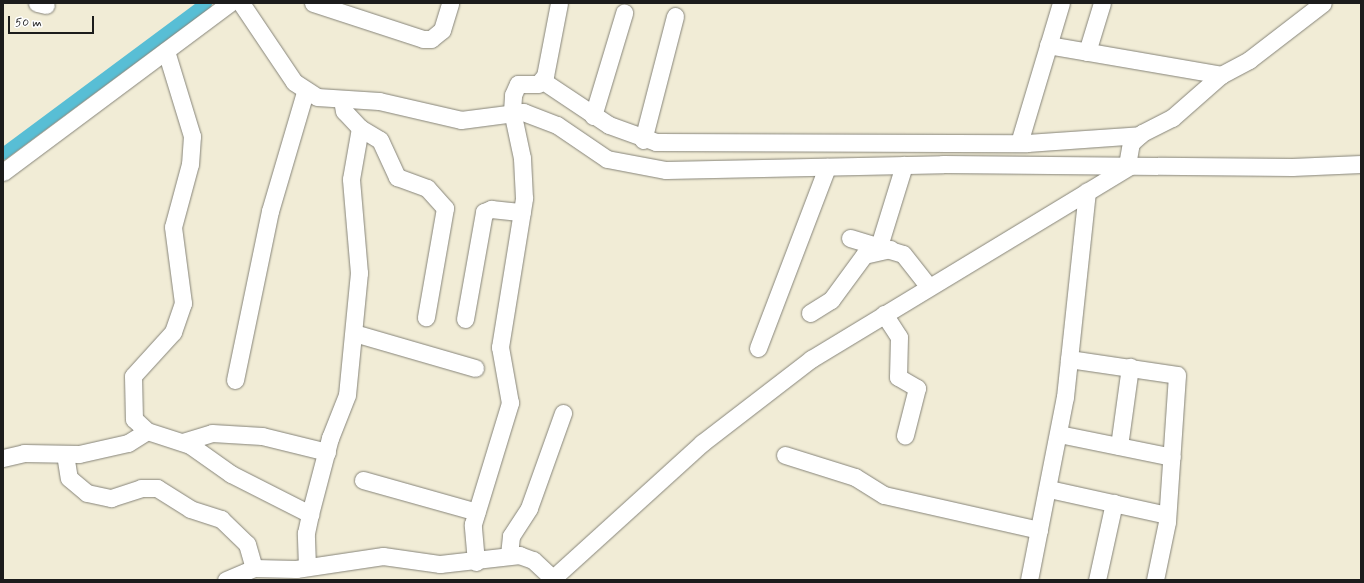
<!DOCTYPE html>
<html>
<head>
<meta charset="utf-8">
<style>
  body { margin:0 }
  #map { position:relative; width:1364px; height:583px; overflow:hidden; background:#f1ecd6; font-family:Mynerve,sans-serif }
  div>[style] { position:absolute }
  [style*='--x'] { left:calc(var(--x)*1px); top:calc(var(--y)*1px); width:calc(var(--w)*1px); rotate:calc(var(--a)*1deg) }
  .canal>* { height:12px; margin:-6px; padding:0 6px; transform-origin:6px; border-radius:6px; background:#58bed5 }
  .roads { filter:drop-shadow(0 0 1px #868479) drop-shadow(0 0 1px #868479) }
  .minor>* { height:17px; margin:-8.5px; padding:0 8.5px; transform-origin:8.5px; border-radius:8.5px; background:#fff }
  span { translate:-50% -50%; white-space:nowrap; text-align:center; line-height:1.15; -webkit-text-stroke:4px #fff; paint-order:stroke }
  .frame { position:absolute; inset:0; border:4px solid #1c1c1c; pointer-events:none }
  .scale { position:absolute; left:8px; top:16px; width:86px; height:18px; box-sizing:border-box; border:2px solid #1c1c1c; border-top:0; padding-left:5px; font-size:12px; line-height:14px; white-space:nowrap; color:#1c1c1c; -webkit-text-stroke:3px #fff; paint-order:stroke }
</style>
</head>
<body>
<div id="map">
  <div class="canal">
    <i style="--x:3;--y:154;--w:253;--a:-36.6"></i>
  </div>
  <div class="roads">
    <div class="minor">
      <i style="--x:37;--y:3;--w:9;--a:13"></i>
      <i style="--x:241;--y:3;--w:95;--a:56.1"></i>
      <i style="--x:294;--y:82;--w:27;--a:33"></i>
      <i style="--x:317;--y:97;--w:62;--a:3.7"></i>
      <i style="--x:379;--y:101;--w:84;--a:13"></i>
      <i style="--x:461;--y:120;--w:63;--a:-7.4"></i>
      <i style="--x:523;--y:112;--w:36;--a:21"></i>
      <i style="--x:557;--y:125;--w:60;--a:34.2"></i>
      <i style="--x:607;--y:159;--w:60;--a:10.6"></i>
      <i style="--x:666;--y:170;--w:277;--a:-1.2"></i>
      <i style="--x:943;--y:164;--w:349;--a:0.5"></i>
      <i style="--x:1292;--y:167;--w:69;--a:-2.5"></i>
      <i style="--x:313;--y:3;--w:116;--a:18.1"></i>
      <i style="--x:423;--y:39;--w:8;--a:0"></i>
      <i style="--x:431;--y:39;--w:14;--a:-39"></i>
      <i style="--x:442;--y:30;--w:28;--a:-73"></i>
      <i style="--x:1048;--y:45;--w:176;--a:9.8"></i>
      <i style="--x:166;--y:51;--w:89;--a:73"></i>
      <i style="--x:192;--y:136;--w:28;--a:94"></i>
      <i style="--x:190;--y:164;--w:65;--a:105.1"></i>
      <i style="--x:173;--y:227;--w:77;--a:82.5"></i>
      <i style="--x:183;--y:303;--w:31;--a:109"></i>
      <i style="--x:173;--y:332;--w:59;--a:132.3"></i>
      <i style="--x:133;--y:376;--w:43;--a:88.7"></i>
      <i style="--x:134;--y:419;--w:18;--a:43"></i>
      <i style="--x:147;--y:431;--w:45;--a:18"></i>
      <i style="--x:190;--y:445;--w:50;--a:35.3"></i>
      <i style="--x:231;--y:474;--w:89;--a:26.9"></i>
      <i style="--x:1087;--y:52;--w:51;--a:-73"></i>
      <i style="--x:543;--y:81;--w:79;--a:33.7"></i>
      <i style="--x:609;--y:125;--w:50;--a:19.9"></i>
      <i style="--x:656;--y:142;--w:371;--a:0.2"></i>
      <i style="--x:1027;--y:143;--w:113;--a:-4"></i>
      <i style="--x:593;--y:116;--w:108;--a:-73.2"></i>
      <i style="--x:360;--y:128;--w:23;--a:31"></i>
      <i style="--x:380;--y:140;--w:41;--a:65.3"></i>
      <i style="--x:397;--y:177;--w:32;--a:20"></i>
      <i style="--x:427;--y:188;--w:27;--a:48"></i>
      <i style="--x:445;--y:208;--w:111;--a:99.9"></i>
      <i style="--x:643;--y:140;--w:128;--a:-75.5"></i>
      <i style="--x:1019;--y:143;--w:146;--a:-73.3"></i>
      <i style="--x:1127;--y:165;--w:22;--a:-80"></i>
      <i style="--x:1131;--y:143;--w:15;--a:-42"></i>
      <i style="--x:1142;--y:133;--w:34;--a:-27"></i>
      <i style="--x:1172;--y:118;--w:65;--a:-41.3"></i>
      <i style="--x:1221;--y:75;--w:32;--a:-28"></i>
      <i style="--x:1249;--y:60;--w:93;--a:-37.6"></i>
      <i style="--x:3;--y:172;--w:283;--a:-36.7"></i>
      <i style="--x:850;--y:238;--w:55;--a:16.8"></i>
      <i style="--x:903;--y:254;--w:42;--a:51.8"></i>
      <i style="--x:879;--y:246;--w:85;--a:-72.8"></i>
      <i style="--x:810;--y:313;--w:25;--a:-32"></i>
      <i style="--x:831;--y:300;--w:56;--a:-53.7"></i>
      <i style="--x:864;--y:255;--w:27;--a:-13"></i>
      <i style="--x:884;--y:314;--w:27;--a:57"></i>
      <i style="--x:899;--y:337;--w:40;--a:91.4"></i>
      <i style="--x:898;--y:377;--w:22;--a:30"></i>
      <i style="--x:917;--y:388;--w:49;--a:104.3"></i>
      <i style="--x:465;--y:319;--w:109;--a:-79.9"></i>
      <i style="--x:484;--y:212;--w:8;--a:-23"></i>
      <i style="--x:491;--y:209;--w:31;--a:6"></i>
      <i style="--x:354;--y:333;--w:126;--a:16.1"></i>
      <i style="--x:758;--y:348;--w:194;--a:-69.1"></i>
      <i style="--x:1069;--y:359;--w:109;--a:8.4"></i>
      <i style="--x:1177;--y:375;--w:147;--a:93.9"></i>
      <i style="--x:1167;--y:522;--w:59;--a:101.7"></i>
      <i style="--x:235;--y:380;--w:173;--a:-78.3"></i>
      <i style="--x:270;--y:211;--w:124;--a:-73.6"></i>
      <i style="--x:1059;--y:434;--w:115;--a:11.5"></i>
      <i style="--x:183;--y:442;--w:30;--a:-17"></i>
      <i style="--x:212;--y:433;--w:50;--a:3.4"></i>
      <i style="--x:262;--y:436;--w:67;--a:13.8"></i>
      <i style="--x:1119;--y:446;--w:80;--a:-82.1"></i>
      <i style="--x:65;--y:454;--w:24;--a:81"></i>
      <i style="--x:69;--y:478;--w:23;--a:40"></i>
      <i style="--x:87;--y:493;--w:25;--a:12"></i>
      <i style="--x:111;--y:498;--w:32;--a:-18"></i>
      <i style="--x:141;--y:488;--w:16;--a:0"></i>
      <i style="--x:157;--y:488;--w:39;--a:32"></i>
      <i style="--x:190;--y:509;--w:33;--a:18"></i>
      <i style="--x:221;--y:519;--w:36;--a:44"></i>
      <i style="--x:247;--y:544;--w:25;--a:74"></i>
      <i style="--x:785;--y:455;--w:73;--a:17.4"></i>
      <i style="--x:855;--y:477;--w:34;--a:32"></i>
      <i style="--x:884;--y:495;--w:159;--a:12.7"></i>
      <i style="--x:3;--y:458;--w:22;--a:-13"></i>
      <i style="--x:24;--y:453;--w:55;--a:1"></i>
      <i style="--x:79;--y:454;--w:50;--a:-12.7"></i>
      <i style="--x:128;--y:443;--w:22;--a:-32"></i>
      <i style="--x:363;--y:480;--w:118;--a:15.7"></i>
      <i style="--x:1049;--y:489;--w:121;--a:12.4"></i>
      <i style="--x:509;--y:555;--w:19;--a:-84"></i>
      <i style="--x:511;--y:536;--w:33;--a:-57"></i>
      <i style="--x:529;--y:508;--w:101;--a:-70.3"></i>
      <i style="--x:476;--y:562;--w:38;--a:-95"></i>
      <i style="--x:473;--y:524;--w:127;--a:-73"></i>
      <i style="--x:510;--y:403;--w:57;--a:-100.1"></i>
      <i style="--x:500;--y:347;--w:151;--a:-80.8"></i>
      <i style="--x:524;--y:198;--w:40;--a:-92.9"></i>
      <i style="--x:522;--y:158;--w:48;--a:-102"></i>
      <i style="--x:512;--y:111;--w:16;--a:-86"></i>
      <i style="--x:513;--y:95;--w:12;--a:-66"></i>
      <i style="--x:518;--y:84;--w:20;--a:0"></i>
      <i style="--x:538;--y:84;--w:11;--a:-49"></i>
      <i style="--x:545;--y:76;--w:74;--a:-79.1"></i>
      <i style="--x:307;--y:567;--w:34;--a:-92"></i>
      <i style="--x:306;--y:533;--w:19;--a:-78"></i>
      <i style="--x:310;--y:514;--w:79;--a:-75.3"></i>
      <i style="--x:330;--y:438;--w:46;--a:-68.4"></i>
      <i style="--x:347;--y:395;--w:123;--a:-84.4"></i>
      <i style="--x:359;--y:273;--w:94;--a:-94.9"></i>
      <i style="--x:351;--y:179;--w:52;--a:-80"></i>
      <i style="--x:360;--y:128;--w:23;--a:-133"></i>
      <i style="--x:344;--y:111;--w:11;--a:-100"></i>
      <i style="--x:226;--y:580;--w:30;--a:-23"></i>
      <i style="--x:254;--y:568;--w:42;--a:1.4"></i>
      <i style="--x:296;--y:569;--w:88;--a:-8.5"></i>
      <i style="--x:383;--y:556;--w:58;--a:8"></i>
      <i style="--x:440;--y:564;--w:80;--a:-6.5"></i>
      <i style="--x:519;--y:555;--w:15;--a:20"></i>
      <i style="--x:533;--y:560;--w:26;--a:43"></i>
      <i style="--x:551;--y:580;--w:204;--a:-42.2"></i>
      <i style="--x:702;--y:443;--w:138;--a:-37.6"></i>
      <i style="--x:811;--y:359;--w:374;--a:-31.2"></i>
      <i style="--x:1029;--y:580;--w:187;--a:-78.9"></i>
      <i style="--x:1065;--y:397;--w:207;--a:-83.9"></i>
      <i style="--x:1097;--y:580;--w:79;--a:-77.6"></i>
    </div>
  </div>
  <div class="frame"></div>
  <div class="scale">50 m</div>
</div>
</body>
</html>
